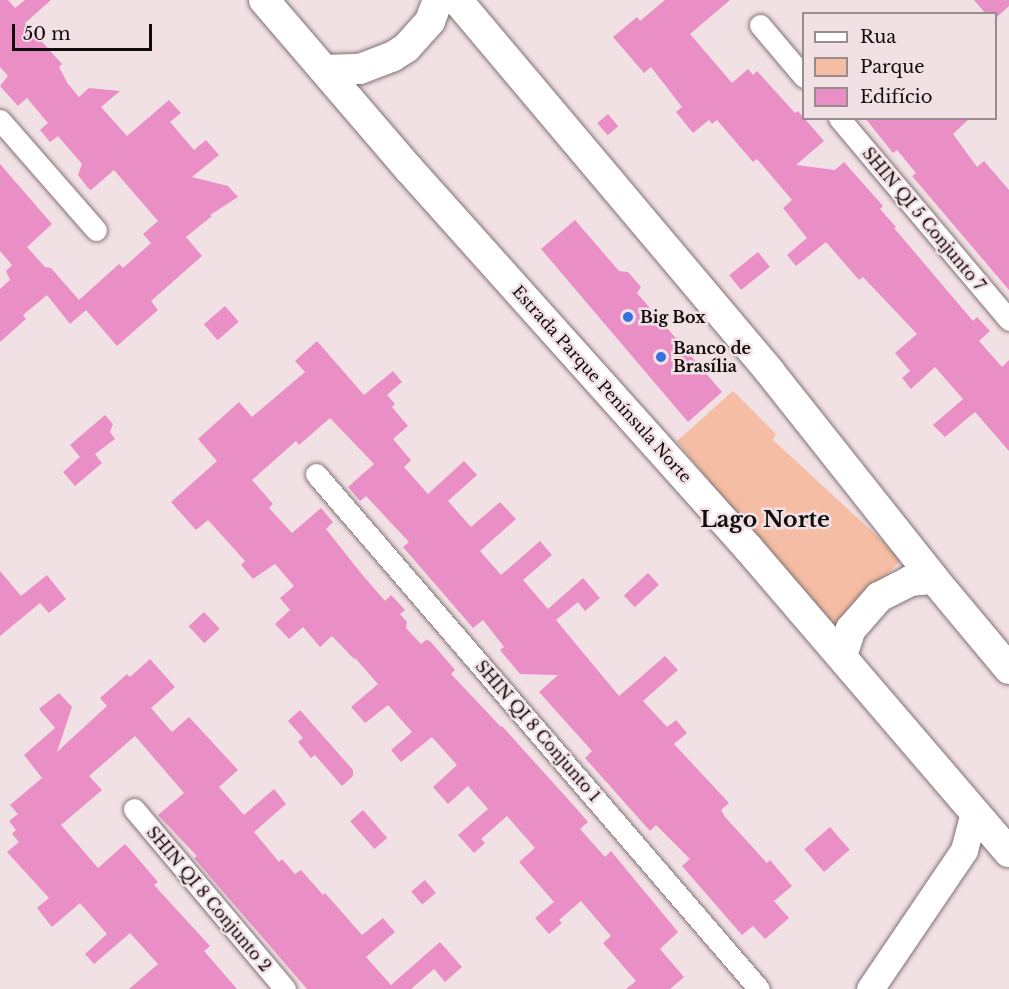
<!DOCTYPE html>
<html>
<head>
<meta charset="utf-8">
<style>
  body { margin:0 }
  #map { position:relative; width:1009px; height:989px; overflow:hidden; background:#f2e1e4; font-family:"Libre Baskerville",serif }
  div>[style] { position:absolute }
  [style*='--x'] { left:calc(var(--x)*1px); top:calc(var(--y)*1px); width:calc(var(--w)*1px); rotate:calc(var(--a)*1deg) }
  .green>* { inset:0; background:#f5bda3 }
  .building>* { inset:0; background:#e98fc5; transform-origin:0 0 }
  .roads { filter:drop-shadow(0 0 2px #807275) drop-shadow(0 0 2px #807275) }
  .minor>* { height:21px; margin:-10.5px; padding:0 10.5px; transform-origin:10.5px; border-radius:10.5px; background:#fff }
  .tertiary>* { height:27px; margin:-13.5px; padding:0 13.5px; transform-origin:13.5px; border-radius:13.5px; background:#fff }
  .secondary>* { height:30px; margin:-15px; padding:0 15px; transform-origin:15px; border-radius:15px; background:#fff }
  .dots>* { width:16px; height:16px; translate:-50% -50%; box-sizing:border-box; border:3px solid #f2e1e4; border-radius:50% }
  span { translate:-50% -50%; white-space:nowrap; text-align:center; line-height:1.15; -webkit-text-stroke:5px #f2e1e4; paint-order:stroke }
  .street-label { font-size:16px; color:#110c0d }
  .poi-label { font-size:16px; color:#110c0d; font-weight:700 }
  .left { translate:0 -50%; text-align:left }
  .district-label { font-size:22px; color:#110c0d; font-weight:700 }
  .legend { position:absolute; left:802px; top:12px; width:195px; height:108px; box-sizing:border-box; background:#f2e1e4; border:2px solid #988c8e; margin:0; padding:8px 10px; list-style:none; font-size:18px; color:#110c0d }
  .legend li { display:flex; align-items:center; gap:12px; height:30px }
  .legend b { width:30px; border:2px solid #988c8e }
  .scale { position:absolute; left:12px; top:24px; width:140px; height:27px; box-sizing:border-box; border:3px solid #110c0d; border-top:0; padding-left:8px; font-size:18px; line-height:21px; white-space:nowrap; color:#110c0d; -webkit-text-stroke:4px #f2e1e4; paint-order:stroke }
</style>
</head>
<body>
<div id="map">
  <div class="green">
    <i style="clip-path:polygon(733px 391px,776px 434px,773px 440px,902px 559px,829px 633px,677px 441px)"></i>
  </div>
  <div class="building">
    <i style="clip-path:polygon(0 0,8px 0,15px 8px,25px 0,51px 0,25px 23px,62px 64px,59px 67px,68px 84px,79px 97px,89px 88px,120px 91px,101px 107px,127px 136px,169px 100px,181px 113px,170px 122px,194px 150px,206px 140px,219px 155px,192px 177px,228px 186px,238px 197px,210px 215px,212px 216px,186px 237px,202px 256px,151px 301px,158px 310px,117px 346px,86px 310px,70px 324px,47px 295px,23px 315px,26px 319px,0 342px,0 289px,10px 280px,6px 271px,12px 265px,0 251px,0 164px,52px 224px,27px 247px,45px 267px,51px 268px,79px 300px,119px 264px,123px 268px,151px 243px,143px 234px,158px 221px,114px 170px,91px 190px,88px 188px,78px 175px,82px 164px,58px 136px,50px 142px,40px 130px,48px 123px,27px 98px,18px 106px,0 86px,8px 76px,0 67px)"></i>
    <i style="clip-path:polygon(665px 0,730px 0,690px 34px,732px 83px,748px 69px,753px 75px,757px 71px,795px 113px,798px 111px,824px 141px,796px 165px,835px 170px,844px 162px,883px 206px,880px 209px,896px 227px,894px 228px,973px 321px,977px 317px,990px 331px,979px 341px,1002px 367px,1009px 360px,1009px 451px,975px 412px,945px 437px,933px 425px,963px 399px,935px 367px,911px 389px,902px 378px,910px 371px,895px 353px,917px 334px,863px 277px,859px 280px,826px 242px,796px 266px,787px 255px,807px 238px,783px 208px,792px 200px,757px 159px,753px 162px,717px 120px,712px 124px,709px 120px,693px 133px,676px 112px,682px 107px,651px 67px,644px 73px,613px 37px,637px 17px,640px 21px)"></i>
    <i style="clip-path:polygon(974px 0,1009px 0,1009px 6px,996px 18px,996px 14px,986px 14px)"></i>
    <i style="left:608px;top:114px;width:16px;height:14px;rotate:50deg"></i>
    <i style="clip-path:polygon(865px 118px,970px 118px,953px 134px,977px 167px,984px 161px,1009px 190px,1009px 290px,912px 176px,916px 173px,897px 150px,893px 153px)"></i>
    <i style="clip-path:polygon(575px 220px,619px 271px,628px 272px,641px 287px,637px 293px,722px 392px,688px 422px,541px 249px)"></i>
    <i style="left:758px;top:252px;width:19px;height:37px;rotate:51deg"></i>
    <i style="left:225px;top:306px;width:21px;height:28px;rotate:49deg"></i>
    <i style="clip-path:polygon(317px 341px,364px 395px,393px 371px,402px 382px,387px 395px,395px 404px,392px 407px,408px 426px,393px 439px,411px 460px,404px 467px,428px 494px,464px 461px,477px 475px,448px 501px,471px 527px,500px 502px,516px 519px,480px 551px,501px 575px,540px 541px,552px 555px,523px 580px,548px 609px,583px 578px,600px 598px,585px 611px,578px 602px,556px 620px,619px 696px,665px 656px,678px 670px,643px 701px,667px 727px,676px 720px,687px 733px,674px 744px,729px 803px,721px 810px,725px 817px,767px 863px,770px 860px,792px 886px,774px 901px,789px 918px,765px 939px,753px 926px,742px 935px,682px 866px,690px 859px,656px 825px,650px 831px,585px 758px,592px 751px,539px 692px,558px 675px,520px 674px,500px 650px,504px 647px,483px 620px,473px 628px,403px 547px,409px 542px,366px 496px,360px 501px,348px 487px,374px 464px,330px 418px,299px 445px,296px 441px,252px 480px,273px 504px,269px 508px,292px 533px,321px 508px,333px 522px,326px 529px,360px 572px,385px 601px,391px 595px,405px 610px,400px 614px,407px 622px,406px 628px,421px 644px,426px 640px,430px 641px,455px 670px,451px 674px,501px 727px,502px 726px,575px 807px,588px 822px,580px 829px,605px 857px,611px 851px,678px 932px,660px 949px,684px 977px,670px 989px,626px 989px,636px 981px,603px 943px,611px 936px,581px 901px,559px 920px,562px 923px,549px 934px,535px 918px,554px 902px,519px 862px,535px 848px,507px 816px,481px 839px,485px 843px,474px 853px,458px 835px,488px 809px,468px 786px,448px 804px,433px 787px,457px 765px,432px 737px,401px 762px,391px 750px,412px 732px,388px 705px,365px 723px,351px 707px,378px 684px,355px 658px,354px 659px,332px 636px,320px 647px,303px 627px,289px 639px,275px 624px,290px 610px,280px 598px,294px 586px,275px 564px,253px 579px,241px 565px,245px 561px,208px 520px,196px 530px,171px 502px,217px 461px,198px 439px,239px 402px,252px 417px,305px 372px,295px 361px)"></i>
    <i style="clip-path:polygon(105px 415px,113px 424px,110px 432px,115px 439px,95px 454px,102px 463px,75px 486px,63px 472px,80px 457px,70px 445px)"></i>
    <i style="clip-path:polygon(0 571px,21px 596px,47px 575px,66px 599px,49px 613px,40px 603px,0 636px)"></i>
    <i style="left:648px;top:573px;width:16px;height:33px;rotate:47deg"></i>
    <i style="left:204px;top:612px;width:23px;height:21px;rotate:47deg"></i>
    <i style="clip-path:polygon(150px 659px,175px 687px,151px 708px,172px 732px,189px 717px,238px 770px,219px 787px,244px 815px,274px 789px,286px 804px,254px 832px,279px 862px,282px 859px,295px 874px,301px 870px,323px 895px,325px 893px,362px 935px,383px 918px,395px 932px,366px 957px,391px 985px,440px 942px,462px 967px,445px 982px,434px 969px,411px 989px,307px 989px,194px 858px,197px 856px,158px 815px,184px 793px,135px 736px,89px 776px,102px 790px,61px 825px,98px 868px,125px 844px,127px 846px,158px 882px,154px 885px,210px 946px,204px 951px,237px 989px,129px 989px,158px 964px,130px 933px,94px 964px,85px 954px,107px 934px,80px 903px,52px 927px,37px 908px,49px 898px,7px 852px,19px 842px,12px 834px,16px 830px,9px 821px,18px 814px,10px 805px,42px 778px,24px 755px,55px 728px,39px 709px,59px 693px,72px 707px,57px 752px,107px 706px,100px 698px,127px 674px,130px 677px)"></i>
    <i style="clip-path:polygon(300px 710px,353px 770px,353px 776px,342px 786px,315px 755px,311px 758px,298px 742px,303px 738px,288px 721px)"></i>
    <i style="left:363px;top:810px;width:37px;height:17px;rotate:49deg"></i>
    <i style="left:830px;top:827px;width:30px;height:34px;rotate:49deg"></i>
    <i style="left:425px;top:880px;width:17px;height:18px;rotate:50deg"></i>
  </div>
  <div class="roads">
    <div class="minor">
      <i style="--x:760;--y:25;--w:68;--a:49.8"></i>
      <i style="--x:839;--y:118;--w:264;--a:49.9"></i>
      <i style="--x:0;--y:120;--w:146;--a:48.9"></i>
      <i style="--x:316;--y:474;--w:679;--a:49.3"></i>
      <i style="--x:134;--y:809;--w:235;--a:50"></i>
    </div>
    <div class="tertiary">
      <i style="--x:870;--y:989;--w:168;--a:-55.9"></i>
      <i style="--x:964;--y:850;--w:39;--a:-75"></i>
    </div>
    <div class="secondary">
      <i style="--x:264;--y:0;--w:223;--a:49.4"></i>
      <i style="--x:409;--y:169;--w:510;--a:48.18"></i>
      <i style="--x:749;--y:549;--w:399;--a:49.4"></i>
      <i style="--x:457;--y:0;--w:486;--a:49.9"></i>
      <i style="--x:770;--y:372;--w:264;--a:51.6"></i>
      <i style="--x:934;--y:579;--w:117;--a:50.2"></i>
      <i style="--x:326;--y:70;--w:34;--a:-2"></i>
      <i style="--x:360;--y:69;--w:34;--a:-21"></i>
      <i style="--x:392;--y:57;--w:17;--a:-33"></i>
      <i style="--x:406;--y:48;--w:36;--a:-48"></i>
      <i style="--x:430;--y:21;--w:22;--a:-69"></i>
      <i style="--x:842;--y:656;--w:28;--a:-72"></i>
      <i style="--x:851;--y:629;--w:43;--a:-48.8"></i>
      <i style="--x:879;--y:597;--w:35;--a:-27"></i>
      <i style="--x:910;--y:581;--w:24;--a:-5"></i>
    </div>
  </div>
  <div class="dots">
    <i style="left:628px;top:317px;background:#3172df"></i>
    <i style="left:661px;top:357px;background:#3172df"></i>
  </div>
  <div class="street-label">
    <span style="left:924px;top:219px;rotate:50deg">SHIN QI 5 Conjunto 7</span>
    <span style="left:602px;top:384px;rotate:48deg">Estrada Parque Península Norte</span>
    <span style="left:538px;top:731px;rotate:49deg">SHIN QI 8 Conjunto 1</span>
    <span style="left:209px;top:899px;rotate:50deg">SHIN QI 8 Conjunto 2</span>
  </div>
  <div class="poi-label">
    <span class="left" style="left:640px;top:317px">Big Box</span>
    <span class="left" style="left:673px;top:357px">Banco de<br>Brasília</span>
  </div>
  <div class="district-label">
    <span style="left:765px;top:520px">Lago Norte</span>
  </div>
  <ul class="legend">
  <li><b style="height:8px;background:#fff"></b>Rua</li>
  <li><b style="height:16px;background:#f5bda3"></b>Parque</li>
  <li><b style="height:16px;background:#e98fc5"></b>Edifício</li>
  </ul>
  <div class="scale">50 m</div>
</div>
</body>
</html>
